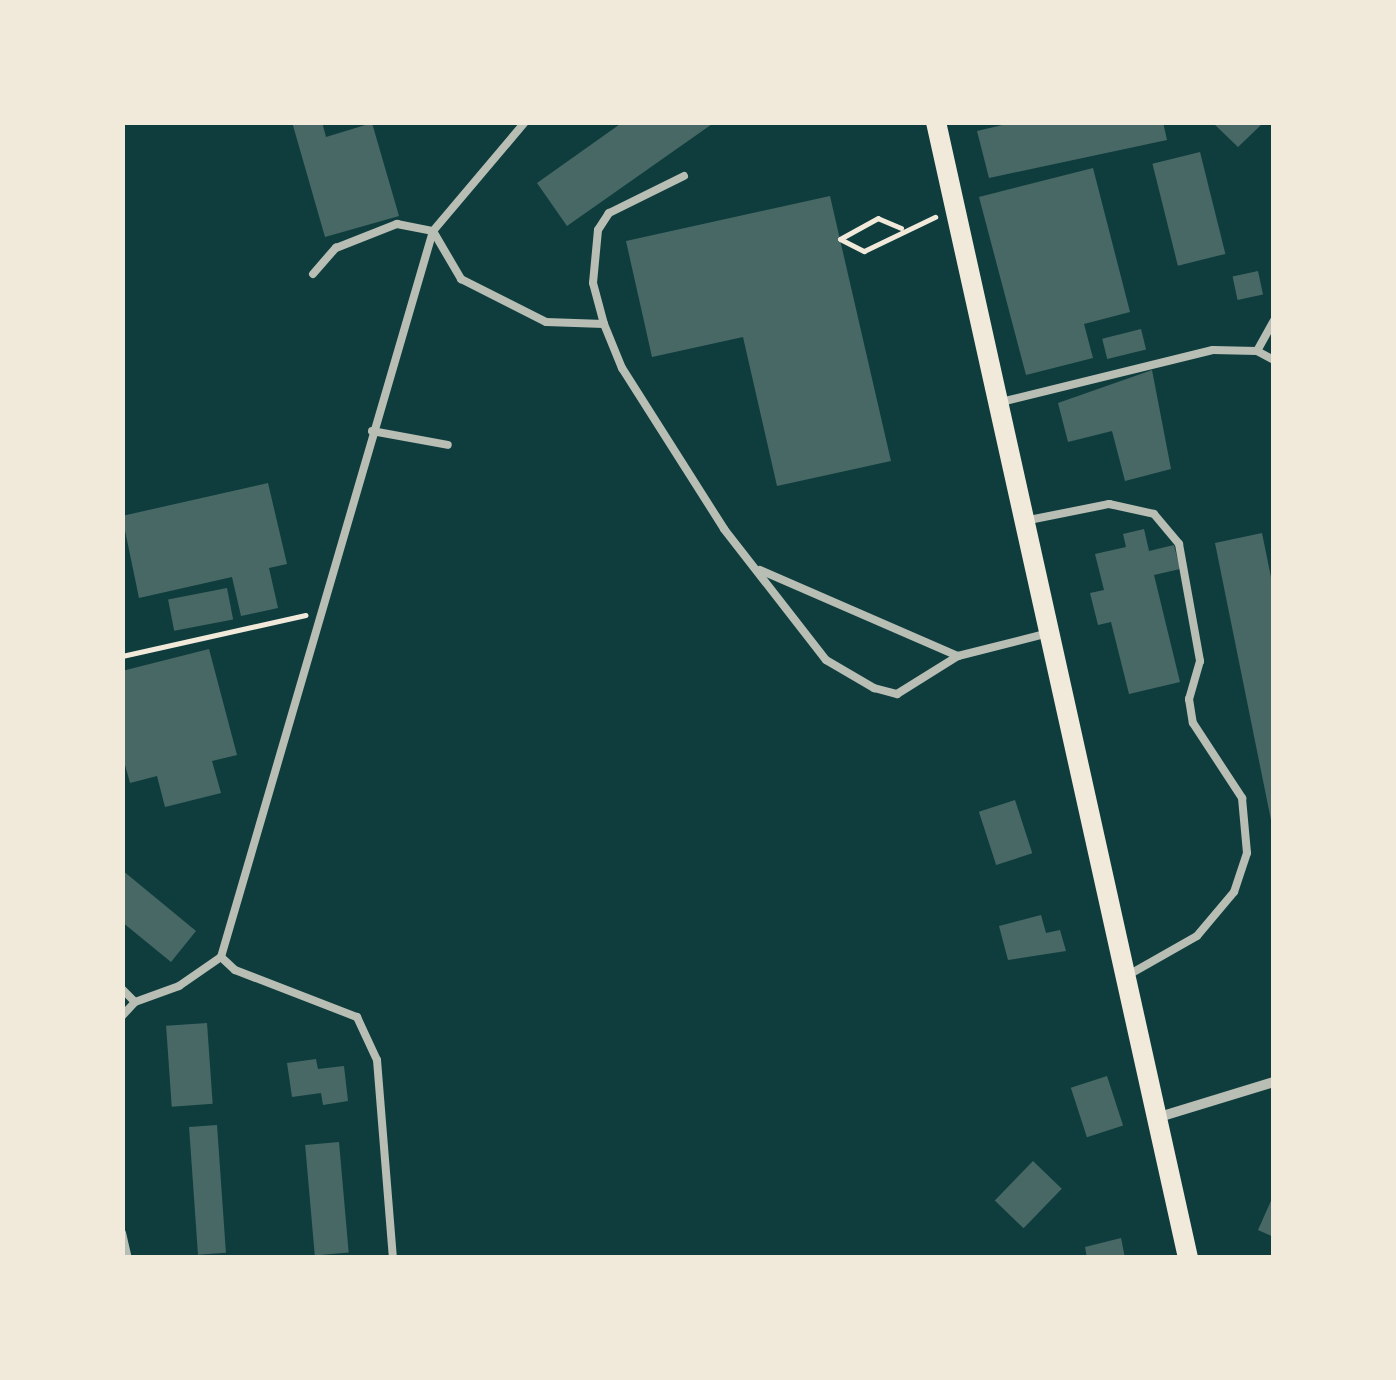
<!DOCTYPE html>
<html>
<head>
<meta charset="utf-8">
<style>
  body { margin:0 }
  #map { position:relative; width:1396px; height:1380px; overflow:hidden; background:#0f3d3e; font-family:"Archivo Narrow",sans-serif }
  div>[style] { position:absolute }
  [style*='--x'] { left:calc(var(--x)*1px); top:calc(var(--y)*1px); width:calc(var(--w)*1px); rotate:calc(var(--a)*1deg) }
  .building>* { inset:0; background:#486865; transform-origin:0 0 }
  .path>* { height:5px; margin:-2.5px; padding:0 2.5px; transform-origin:2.5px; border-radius:2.5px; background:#f1e9da }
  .service>* { height:8px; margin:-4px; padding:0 4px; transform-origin:4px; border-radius:4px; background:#b8beb3 }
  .minor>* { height:10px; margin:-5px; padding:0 5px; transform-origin:5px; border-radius:5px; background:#b8beb3 }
  .secondary>* { height:20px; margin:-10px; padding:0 10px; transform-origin:10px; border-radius:10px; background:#f1e9da }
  span { translate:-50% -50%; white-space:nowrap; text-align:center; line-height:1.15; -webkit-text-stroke:9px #f1e9da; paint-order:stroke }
  .frame { position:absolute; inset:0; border:125px solid #f1e9da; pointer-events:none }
</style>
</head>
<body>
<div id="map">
  <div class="building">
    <i style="clip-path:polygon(292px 122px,322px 122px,326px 137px,372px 123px,399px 216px,325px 237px)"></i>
    <i style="clip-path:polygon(623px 122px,715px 122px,567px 226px,537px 183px)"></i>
    <i style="clip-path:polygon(1015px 122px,1163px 122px,1167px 140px,989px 178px,977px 131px)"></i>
    <i style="clip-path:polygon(1212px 122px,1258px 122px,1261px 125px,1238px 147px)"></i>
    <i style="left:1200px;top:152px;width:105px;height:49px;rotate:76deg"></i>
    <i style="clip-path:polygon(1093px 168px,1130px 312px,1084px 324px,1093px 358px,1026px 375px,979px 197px)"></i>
    <i style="clip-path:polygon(830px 196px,891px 461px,777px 486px,743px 337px,652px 357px,626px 241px)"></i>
    <i style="left:1258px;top:271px;width:24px;height:26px;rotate:78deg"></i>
    <i style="left:1141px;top:329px;width:21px;height:40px;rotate:76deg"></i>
    <i style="clip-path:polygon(1152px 370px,1171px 469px,1125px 481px,1112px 431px,1068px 442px,1058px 403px)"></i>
    <i style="clip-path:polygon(268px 483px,287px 564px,269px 568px,278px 608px,241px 616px,232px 577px,139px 598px,122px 516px)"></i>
    <i style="clip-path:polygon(1144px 529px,1149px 551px,1174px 545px,1180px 569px,1154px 575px,1180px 682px,1129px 694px,1111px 622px,1098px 625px,1090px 593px,1104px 590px,1095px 554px,1126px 547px,1123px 534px)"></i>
    <i style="clip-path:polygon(1262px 533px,1274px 592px,1272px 825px,1215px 543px)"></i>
    <i style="left:227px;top:588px;width:32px;height:60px;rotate:79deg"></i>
    <i style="clip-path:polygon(209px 649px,237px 755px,212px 761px,221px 793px,165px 807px,157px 776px,130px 783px,122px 754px,122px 671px)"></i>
    <i style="left:1015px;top:800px;width:56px;height:38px;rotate:72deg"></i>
    <i style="clip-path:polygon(122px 870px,196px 931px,171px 962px,122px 922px)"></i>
    <i style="clip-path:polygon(1041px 915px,1046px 933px,1060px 930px,1066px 951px,1008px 960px,999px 926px)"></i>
    <i style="left:207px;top:1023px;width:81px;height:41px;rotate:86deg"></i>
    <i style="clip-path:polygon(316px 1059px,318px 1069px,344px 1066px,348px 1101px,323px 1105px,321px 1093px,292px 1097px,287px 1063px)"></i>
    <i style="left:1107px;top:1076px;width:52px;height:38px;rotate:72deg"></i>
    <i style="left:217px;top:1125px;width:128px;height:28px;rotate:86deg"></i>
    <i style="left:339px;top:1142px;width:111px;height:34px;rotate:85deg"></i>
    <i style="left:1033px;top:1161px;width:40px;height:55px;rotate:44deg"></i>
    <i style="clip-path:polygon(1274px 1194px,1274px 1237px,1258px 1230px)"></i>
    <i style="clip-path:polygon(1121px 1238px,1125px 1258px,1087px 1258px,1085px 1247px)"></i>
  </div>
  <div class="path">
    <i style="--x:901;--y:228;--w:25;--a:-157"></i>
    <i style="--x:878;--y:218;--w:43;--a:151.1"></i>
    <i style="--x:840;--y:239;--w:27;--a:27"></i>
    <i style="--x:864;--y:251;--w:79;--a:-25.6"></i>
    <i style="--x:122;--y:656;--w:188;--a:-12.6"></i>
  </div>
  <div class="service">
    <i style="--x:684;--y:176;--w:84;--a:153.7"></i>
    <i style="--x:609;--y:213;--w:20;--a:123"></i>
    <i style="--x:598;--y:230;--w:53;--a:95.4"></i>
    <i style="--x:593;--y:283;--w:42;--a:75"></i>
    <i style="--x:604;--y:324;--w:48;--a:67.8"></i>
    <i style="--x:622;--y:368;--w:191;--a:57.6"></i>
    <i style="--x:724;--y:529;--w:166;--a:52.1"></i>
    <i style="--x:826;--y:660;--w:56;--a:30.3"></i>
    <i style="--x:874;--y:688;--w:24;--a:15"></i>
    <i style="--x:897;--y:694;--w:72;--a:-31.9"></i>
    <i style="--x:958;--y:656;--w:94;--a:-14.2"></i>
    <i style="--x:313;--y:274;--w:35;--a:-49"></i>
    <i style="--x:336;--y:248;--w:66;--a:-21.5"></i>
    <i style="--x:397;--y:224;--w:37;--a:11"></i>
    <i style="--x:433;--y:231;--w:56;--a:59.7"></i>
    <i style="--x:461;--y:279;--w:95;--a:26.8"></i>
    <i style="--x:546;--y:322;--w:58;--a:2"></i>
    <i style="--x:1257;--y:351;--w:35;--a:-61"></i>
    <i style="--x:1001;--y:402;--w:218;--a:-13.8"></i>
    <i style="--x:1213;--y:350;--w:44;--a:1.3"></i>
    <i style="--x:1257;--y:351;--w:19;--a:28"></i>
    <i style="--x:372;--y:431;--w:77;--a:10.4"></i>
    <i style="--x:1029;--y:520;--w:82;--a:-11.3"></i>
    <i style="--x:1109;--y:504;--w:46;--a:12.5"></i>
    <i style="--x:1154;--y:514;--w:39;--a:50"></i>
    <i style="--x:1179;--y:544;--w:119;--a:79.8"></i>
    <i style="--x:1200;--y:661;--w:40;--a:106"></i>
    <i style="--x:1189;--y:699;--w:24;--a:81"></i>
    <i style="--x:1193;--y:723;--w:90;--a:56.8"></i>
    <i style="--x:1242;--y:798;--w:55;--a:84.8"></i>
    <i style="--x:1247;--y:853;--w:41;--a:108.4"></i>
    <i style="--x:1234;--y:892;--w:57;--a:130.1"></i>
    <i style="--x:1197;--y:936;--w:77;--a:150.4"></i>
    <i style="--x:760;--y:570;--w:216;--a:23.5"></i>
    <i style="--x:221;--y:957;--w:19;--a:43"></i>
    <i style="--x:235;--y:970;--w:131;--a:21.1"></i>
    <i style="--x:357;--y:1017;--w:47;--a:65.1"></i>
    <i style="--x:377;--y:1060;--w:199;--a:85.4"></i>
    <i style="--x:122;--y:989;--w:18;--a:45"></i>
    <i style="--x:122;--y:1016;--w:19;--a:-47"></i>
    <i style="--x:135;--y:1002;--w:47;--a:-20"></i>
    <i style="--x:179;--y:986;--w:51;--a:-34.6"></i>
    <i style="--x:221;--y:957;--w:756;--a:-73.72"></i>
    <i style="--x:433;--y:231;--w:143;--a:-49.8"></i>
    <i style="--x:122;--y:1233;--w:26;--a:77"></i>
  </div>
  <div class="minor">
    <i style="--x:1156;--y:1118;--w:123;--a:-17"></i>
  </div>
  <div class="secondary">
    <i style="--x:936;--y:122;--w:1164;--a:77.49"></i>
  </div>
  <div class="frame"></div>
</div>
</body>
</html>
